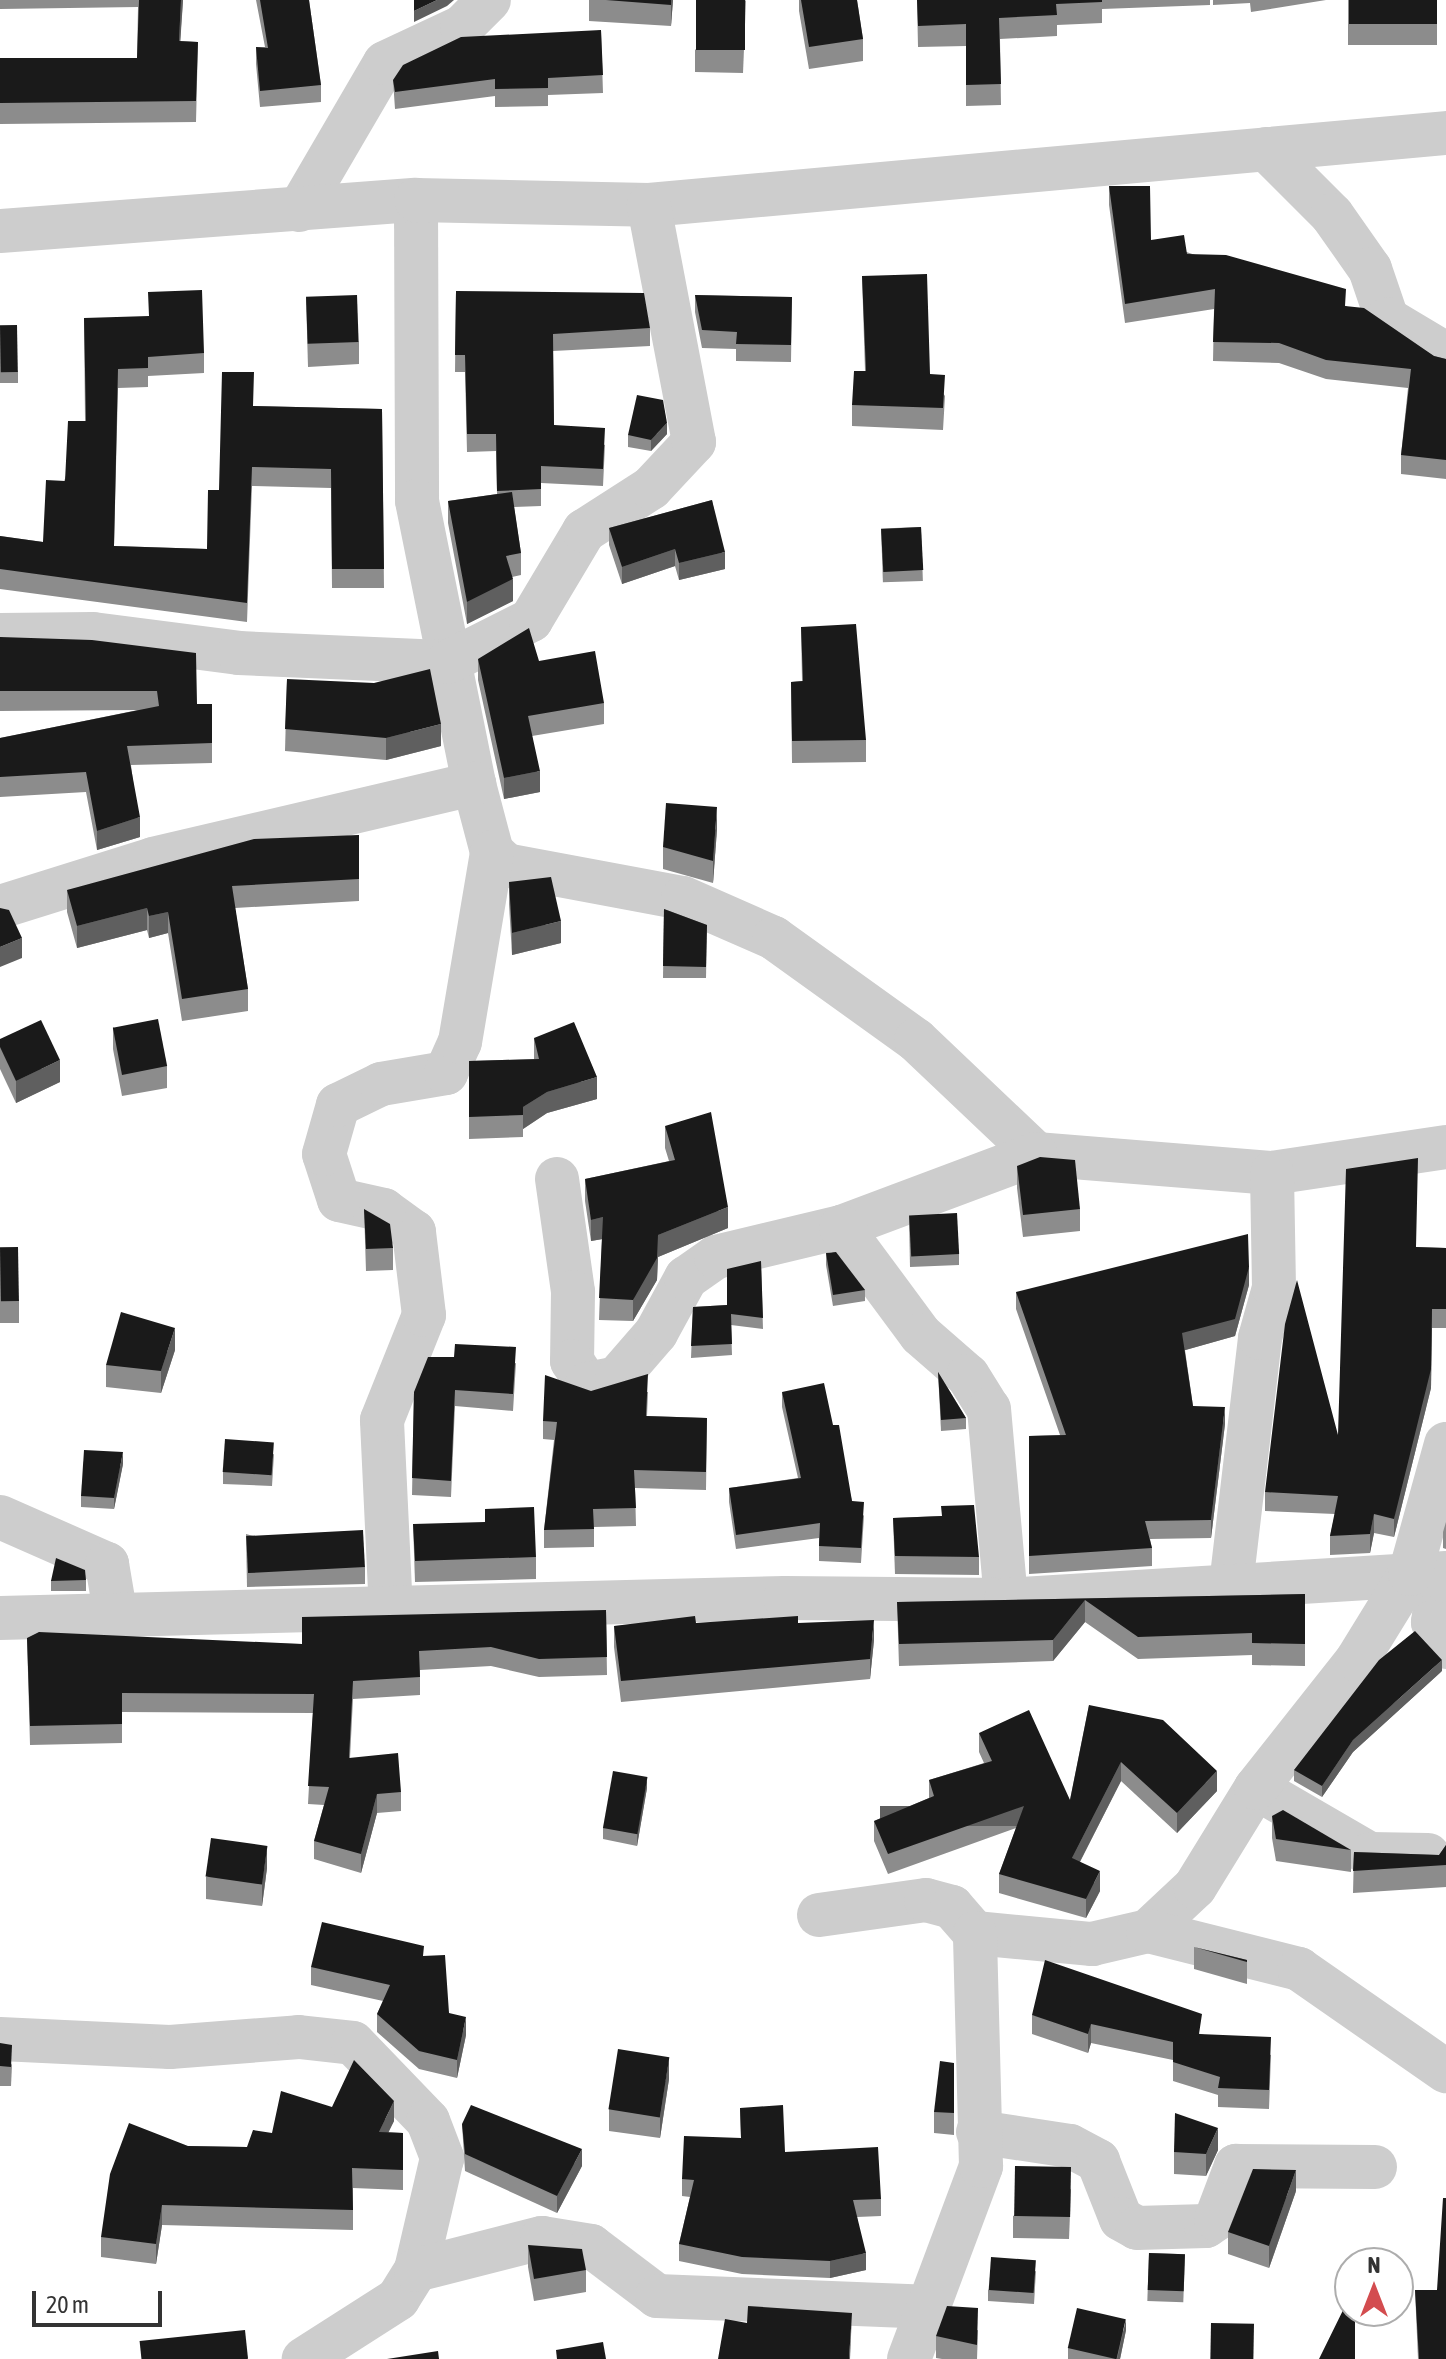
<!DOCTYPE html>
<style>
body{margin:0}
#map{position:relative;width:1446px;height:2359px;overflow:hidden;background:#fff;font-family:"Asap Condensed",sans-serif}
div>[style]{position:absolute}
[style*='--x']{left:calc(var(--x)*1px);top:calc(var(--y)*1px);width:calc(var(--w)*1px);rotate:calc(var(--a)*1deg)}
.minor>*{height:44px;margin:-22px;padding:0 22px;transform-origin:22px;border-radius:22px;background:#cdcdcd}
.wall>*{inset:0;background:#8c8c8c;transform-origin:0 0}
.shaded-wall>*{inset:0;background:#5f5f5f;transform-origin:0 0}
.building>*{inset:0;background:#1a1a1a;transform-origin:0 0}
span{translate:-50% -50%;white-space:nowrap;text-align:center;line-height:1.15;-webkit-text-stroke:8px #fff;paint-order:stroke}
.north{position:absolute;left:1334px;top:2247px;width:80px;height:80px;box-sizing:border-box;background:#fff;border:2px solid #adadad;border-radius:50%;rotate:0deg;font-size:22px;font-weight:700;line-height:32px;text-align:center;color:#333}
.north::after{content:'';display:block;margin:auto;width:28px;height:36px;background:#d34c4f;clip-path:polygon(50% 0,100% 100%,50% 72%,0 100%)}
.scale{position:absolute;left:32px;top:2291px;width:130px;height:36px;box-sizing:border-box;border:4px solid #333;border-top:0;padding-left:10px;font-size:24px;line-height:28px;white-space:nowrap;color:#333;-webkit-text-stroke:6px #fff;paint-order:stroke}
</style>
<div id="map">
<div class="minor">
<div style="--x:1266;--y:149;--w:93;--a:45"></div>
<div style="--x:1332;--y:215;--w:66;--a:54.9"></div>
<div style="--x:1370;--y:269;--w:53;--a:71.2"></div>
<div style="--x:1387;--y:319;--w:69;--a:30.7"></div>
<div style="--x:416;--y:200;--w:301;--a:89.8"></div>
<div style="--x:417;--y:501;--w:289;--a:78.6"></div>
<div style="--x:474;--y:784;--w:70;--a:75.2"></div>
<div style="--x:492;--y:852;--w:19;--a:43"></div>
<div style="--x:506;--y:865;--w:180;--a:10.6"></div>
<div style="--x:683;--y:898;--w:99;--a:23.7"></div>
<div style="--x:774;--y:938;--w:175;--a:35.7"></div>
<div style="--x:916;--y:1040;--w:166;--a:43.5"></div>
<div style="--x:1036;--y:1154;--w:237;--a:4.6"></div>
<div style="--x:1272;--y:1173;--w:176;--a:-8.5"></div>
<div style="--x:299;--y:210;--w:170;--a:-59.7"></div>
<div style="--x:385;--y:63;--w:85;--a:-25.1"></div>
<div style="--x:462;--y:27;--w:38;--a:-45"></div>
<div style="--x:0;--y:231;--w:417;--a:-4.3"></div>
<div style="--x:416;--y:200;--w:233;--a:1.2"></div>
<div style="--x:649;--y:205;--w:800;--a:-5.16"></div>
<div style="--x:0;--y:635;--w:93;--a:-0.6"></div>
<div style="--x:93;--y:634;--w:147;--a:7.4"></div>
<div style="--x:239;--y:653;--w:209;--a:2.5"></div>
<div style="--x:448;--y:662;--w:93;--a:-26.8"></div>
<div style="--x:531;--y:620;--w:104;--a:-59.2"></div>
<div style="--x:584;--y:531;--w:80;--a:-32.7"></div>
<div style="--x:651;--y:488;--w:63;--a:-46.9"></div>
<div style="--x:694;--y:442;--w:241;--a:-100.8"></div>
<div style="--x:0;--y:907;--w:160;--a:-17.4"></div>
<div style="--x:153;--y:859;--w:330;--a:-13.2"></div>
<div style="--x:557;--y:1179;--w:114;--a:81.9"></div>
<div style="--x:573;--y:1292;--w:69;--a:90.8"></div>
<div style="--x:572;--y:1361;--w:27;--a:57"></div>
<div style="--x:587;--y:1384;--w:31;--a:-11"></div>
<div style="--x:617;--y:1378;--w:60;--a:-49.1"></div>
<div style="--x:656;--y:1333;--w:63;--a:-61.4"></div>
<div style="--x:686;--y:1278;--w:37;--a:-35"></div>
<div style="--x:716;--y:1257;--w:129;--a:-13.5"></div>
<div style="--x:841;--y:1227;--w:208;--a:-20.5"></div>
<div style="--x:841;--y:1227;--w:134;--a:53.5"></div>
<div style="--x:921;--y:1335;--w:62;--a:41.1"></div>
<div style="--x:968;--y:1376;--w:39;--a:58"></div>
<div style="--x:989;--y:1409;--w:192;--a:84.9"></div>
<div style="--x:0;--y:1517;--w:117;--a:23.7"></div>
<div style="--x:107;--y:1564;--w:54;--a:80.4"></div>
<div style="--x:1440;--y:1574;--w:49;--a:98.3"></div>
<div style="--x:1433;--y:1622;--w:28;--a:63"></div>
<div style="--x:1231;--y:1585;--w:249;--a:-83.3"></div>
<div style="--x:1260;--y:1338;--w:52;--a:-74.4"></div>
<div style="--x:1274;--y:1288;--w:115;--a:-91"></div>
<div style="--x:391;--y:1612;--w:192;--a:-92.7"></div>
<div style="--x:382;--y:1420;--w:113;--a:-68.2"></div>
<div style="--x:424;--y:1315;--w:84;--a:-96.9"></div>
<div style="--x:414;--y:1232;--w:37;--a:-144"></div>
<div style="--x:384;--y:1210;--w:46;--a:-167.5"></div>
<div style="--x:339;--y:1200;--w:48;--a:-108.1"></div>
<div style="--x:324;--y:1154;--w:51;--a:-74.1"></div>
<div style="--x:338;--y:1105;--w:48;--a:-26"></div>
<div style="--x:381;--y:1084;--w:66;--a:-9.6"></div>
<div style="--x:446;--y:1073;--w:34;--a:-66"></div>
<div style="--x:460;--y:1042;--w:193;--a:-80.4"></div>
<div style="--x:0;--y:1618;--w:785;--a:-1.46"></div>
<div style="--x:785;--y:1598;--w:221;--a:0.5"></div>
<div style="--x:1006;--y:1600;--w:441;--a:-3.5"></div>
<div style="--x:1256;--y:1788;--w:132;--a:30.1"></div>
<div style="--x:1370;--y:1854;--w:58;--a:1"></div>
<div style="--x:819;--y:1915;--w:108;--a:-8"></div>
<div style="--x:926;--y:1900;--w:27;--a:15"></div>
<div style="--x:952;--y:1907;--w:35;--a:49"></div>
<div style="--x:975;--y:1933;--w:118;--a:5.4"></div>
<div style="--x:1092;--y:1944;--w:57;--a:-13.1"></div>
<div style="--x:1148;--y:1931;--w:64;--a:-43.1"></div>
<div style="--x:1195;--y:1887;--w:116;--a:-58.4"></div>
<div style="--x:1256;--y:1788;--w:163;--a:-51.7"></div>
<div style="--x:1357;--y:1660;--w:101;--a:-58.4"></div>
<div style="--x:1410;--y:1574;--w:135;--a:-74.5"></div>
<div style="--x:1148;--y:1931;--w:156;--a:14.1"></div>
<div style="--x:1299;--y:1969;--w:179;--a:34.8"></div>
<div style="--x:0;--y:2039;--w:170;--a:2.7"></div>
<div style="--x:170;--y:2047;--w:129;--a:-4.4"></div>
<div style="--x:299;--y:2037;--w:54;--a:6.3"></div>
<div style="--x:353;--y:2043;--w:108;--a:46.1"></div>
<div style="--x:428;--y:2121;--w:40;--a:69"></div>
<div style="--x:442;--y:2158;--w:115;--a:103.1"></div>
<div style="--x:416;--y:2270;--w:34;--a:122"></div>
<div style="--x:398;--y:2299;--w:112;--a:147.4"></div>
<div style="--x:978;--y:2132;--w:93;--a:8.7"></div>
<div style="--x:1070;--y:2146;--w:32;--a:28"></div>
<div style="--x:1098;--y:2161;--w:62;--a:68.4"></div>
<div style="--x:1121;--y:2219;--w:18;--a:29"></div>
<div style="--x:1137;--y:2228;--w:69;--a:-1.7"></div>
<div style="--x:1206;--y:2226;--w:12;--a:-35"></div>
<div style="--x:1216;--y:2219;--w:57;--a:-69.3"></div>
<div style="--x:1236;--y:2166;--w:139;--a:0.4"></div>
<div style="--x:416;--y:2270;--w:130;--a:-14.3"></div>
<div style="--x:542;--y:2238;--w:50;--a:9.3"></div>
<div style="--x:591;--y:2246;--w:83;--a:37.1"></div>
<div style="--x:657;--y:2296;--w:269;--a:2.3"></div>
<div style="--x:909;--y:2359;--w:206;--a:-69.5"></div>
<div style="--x:981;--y:2166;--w:233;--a:-91.5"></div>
</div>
<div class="wall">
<div style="clip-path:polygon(0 0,183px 0,180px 41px,198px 42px,196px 122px,0 124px,0 58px,137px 58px,138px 7px,0 9px)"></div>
<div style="clip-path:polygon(256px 0,309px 0,321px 85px,321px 102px,260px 107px,256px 64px,256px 47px,265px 47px)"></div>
<div style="clip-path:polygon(589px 0,673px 0,671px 26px,589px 21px)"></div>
<div style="clip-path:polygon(746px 0,743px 73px,695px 72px,695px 50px)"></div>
<div style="clip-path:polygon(799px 0,857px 0,863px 39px,863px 61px,809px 69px,799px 11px)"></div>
<div style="clip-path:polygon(917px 0,1210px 0,1210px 5px,1102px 9px,1102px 23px,1057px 25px,1057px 36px,1000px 39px,1001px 105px,966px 106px,966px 46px,918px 47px)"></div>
<div style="clip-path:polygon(1213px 0,1326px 0,1251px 12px,1250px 3px,1213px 5px)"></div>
<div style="left:1348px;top:0;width:89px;height:45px"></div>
<div style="clip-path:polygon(601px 30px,603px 93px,548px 95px,548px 106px,495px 107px,495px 96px,395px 109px,393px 80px)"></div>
<div style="clip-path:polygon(1109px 186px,1151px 240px,1346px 306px,1434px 356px,1446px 359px,1446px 479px,1401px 474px,1401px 455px,1408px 388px,1326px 379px,1279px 363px,1213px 361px,1214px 309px,1125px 323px,1109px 205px)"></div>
<div style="clip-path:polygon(862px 276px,945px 396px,943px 430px,852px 426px,852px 405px,865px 371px)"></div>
<div style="clip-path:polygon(456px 291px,650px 328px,650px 346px,553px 351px,554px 425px,605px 445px,603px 486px,541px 483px,541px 506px,514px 507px,521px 553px,521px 575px,512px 577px,513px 601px,467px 624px,448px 523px,448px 501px,497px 494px,496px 451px,467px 452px,465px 372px,455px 372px)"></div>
<div style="clip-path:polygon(695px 295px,792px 297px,791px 362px,736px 361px,736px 349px,702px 348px,695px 312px)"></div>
<div style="clip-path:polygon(306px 297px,359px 342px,359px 364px,308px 367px)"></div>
<div style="clip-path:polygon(84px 318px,204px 353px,204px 373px,148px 376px,148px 387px,118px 388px,114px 546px,207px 549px,219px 490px,254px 406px,382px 409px,384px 588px,332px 588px,331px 488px,252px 486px,247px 622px,0 589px,0 536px,43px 542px,85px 421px)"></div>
<div style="clip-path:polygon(0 326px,18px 372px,18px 383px,0 383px)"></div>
<div style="clip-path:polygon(667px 434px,651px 451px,628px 447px,628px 435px)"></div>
<div style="clip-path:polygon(712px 500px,725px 569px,679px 580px,675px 566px,622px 584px,609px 545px,609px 528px)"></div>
<div style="left:921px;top:527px;width:54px;height:40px;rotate:88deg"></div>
<div style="clip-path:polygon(801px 627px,866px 740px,866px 762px,792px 763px,791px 682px,802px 681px)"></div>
<div style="clip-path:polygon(0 637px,197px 704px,212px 704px,212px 763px,131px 765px,140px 837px,97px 850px,86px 792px,0 797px,0 738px,138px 710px,0 711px)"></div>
<div style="clip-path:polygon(478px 659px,539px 661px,604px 703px,604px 724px,532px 736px,540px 792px,504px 799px,478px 680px)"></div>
<div style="clip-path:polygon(287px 679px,441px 746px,386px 760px,285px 751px)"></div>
<div style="clip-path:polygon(717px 829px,713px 883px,663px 869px,663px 847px)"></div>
<div style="clip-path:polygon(359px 835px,359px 901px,235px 908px,248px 989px,248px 1011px,182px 1021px,168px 933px,149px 938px,147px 930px,77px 948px,67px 912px,67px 890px)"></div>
<div style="clip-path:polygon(509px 882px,561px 943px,512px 955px,509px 904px)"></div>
<div style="clip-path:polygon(664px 909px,707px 925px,706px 978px,663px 978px)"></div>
<div style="clip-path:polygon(113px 1027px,167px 1066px,167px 1088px,122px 1096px,113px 1049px)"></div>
<div style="clip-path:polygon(534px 1038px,597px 1099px,547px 1113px,523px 1129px,523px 1137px,469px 1139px,469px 1061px,534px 1059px)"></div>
<div style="clip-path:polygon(0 1039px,60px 1082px,16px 1103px,0 1069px)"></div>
<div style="clip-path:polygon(665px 1126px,728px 1228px,658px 1257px,657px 1280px,633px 1321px,599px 1320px,602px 1239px,591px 1241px,585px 1201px,585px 1179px,669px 1161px,665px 1148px)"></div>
<div style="clip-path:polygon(1017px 1166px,1080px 1209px,1080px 1231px,1023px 1237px,1017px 1188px)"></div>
<div style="clip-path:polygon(364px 1209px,393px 1248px,393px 1270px,366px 1271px)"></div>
<div style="clip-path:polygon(909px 1217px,959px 1254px,959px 1265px,910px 1267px)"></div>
<div style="clip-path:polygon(1416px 1247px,1446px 1248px,1446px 1328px,1432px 1328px,1431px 1388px,1394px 1537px,1374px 1533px,1370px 1553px,1330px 1555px,1330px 1536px,1335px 1514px,1265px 1511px,1265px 1492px,1338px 1435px)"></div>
<div style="clip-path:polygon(0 1248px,19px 1301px,19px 1323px,0 1323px)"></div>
<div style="clip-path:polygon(826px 1253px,865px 1290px,865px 1301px,833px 1306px,826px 1265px)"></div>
<div style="clip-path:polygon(761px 1261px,763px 1329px,731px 1325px,732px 1355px,691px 1358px,693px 1307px,727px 1305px)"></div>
<div style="clip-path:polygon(1249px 1285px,1235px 1336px,1185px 1350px,1193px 1406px,1225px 1424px,1211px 1538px,1150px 1539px,1152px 1548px,1152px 1566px,1029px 1574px,1029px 1436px,1060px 1435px,1016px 1309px,1016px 1292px)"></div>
<div style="clip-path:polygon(175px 1350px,161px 1393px,106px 1387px,106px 1365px)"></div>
<div style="clip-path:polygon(516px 1363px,513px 1411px,455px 1406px,451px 1497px,412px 1495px,414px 1392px)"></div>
<div style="clip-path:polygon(938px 1372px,966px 1418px,966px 1429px,941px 1431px)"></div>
<div style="clip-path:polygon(591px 1391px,648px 1392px,647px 1416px,707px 1418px,706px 1490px,635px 1488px,636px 1526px,594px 1527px,594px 1547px,544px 1548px,544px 1530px,554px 1440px,543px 1439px,543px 1421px)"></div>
<div style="clip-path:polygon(782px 1392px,833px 1425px,852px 1501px,864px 1516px,861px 1563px,819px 1561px,819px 1538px,736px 1549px,729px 1502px,729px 1488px,798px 1478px,782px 1407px)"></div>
<div style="clip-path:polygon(274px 1454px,272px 1486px,223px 1484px,223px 1472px)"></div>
<div style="clip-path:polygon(123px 1464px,114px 1509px,81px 1507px,81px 1496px)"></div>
<div style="clip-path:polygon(941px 1516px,979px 1557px,979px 1575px,895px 1574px,893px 1518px)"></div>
<div style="clip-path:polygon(1446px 1522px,1446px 1549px,1443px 1548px,1443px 1532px)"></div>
<div style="clip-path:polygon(413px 1524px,536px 1557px,536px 1579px,415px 1582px)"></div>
<div style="clip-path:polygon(246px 1534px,365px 1567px,365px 1584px,247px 1587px)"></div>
<div style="left:86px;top:1580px;width:11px;height:35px;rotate:90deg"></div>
<div style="clip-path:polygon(1305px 1594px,1305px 1666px,1252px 1665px,1252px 1655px,1138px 1659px,1085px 1622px,1053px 1661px,899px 1666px,897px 1602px)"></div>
<div style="clip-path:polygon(606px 1610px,607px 1675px,539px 1677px,491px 1666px,420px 1670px,420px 1695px,353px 1699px,350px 1758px,401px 1792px,401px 1811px,377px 1813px,361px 1873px,314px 1859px,314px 1841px,324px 1805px,308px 1804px,313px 1713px,122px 1712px,122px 1743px,30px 1745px,27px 1638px,302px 1644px)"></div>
<div style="clip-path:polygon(696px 1623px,798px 1623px,874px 1640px,870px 1679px,621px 1702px,614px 1647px,614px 1626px)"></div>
<div style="clip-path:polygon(1442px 1671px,1353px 1752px,1322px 1797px,1294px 1781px,1294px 1770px)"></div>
<div style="clip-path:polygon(1089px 1705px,1217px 1791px,1177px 1833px,1121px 1781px,1080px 1862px,1100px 1891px,1086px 1918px,999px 1893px,999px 1874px,1016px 1828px,888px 1874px,874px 1841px,874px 1821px,929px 1798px,929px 1780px,984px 1763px,979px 1752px,979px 1733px,1070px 1800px)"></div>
<div style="clip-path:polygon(647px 1788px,637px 1846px,603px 1839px,603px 1828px)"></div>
<div style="clip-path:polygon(1272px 1816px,1351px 1850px,1351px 1872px,1276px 1861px,1272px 1838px)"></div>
<div style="clip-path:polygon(1446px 1845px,1446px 1887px,1353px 1893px,1354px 1852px,1439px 1855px)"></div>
<div style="clip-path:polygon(267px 1868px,262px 1906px,206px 1899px,206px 1877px)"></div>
<div style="clip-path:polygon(1194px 1947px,1247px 1960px,1247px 1984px,1194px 1969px)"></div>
<div style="clip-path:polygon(424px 1956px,449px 2013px,466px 2035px,457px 2078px,419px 2069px,377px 2032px,377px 2014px,383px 2001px,311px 1985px,311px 1967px)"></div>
<div style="clip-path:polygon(1032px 2015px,1201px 2034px,1271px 2055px,1269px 2109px,1218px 2107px,1218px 2095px,1173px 2081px,1173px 2060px,1091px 2043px,1088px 2053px,1032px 2034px)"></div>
<div style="clip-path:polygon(0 2043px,12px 2065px,11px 2086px,0 2086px)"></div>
<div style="clip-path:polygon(954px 2063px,954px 2135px,934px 2133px,934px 2112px)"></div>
<div style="clip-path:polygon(669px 2079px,660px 2138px,609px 2131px,609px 2109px)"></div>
<div style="clip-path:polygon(332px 2107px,394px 2121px,388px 2132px,403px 2133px,403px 2190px,353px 2188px,353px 2230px,162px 2225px,156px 2264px,101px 2257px,101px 2237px,188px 2146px,247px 2147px,272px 2133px)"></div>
<div style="clip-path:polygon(740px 2108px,785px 2152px,881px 2199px,881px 2216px,857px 2217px,866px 2270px,830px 2278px,742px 2274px,679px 2261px,679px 2244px,690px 2197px,682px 2196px,682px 2179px,741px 2138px)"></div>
<div style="clip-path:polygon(462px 2124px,582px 2166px,557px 2213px,465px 2171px)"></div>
<div style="clip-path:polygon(1218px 2150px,1206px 2176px,1174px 2174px,1174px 2152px)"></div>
<div style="clip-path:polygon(1071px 2189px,1069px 2239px,1013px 2238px,1013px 2216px)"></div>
<div style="clip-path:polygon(1296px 2191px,1269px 2268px,1228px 2254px,1228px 2232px)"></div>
<div style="clip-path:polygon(528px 2245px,586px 2270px,586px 2292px,534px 2301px,528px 2267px)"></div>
<div style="left:1149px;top:2253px;width:36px;height:48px;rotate:2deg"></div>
<div style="clip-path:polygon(1036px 2271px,1034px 2304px,988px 2301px,988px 2290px)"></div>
<div style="clip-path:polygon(1415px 2290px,1437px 2290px,1446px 2359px,1418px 2359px)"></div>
<div style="clip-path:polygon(978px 2330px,977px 2359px,942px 2359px,936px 2358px,936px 2336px)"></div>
<div style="clip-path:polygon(1126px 2330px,1120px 2359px,1068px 2359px,1068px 2348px)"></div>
</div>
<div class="shaded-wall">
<div style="clip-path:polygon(181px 0,183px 0,179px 62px,179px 41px)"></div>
<div style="clip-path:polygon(437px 0,454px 0,447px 6px,414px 22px,414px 11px)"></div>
<div style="clip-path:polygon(671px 0,673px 0,671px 26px)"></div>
<div style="clip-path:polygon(667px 423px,667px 434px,651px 451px,651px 440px)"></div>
<div style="clip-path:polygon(675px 549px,675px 566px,622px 584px,622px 567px)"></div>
<div style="clip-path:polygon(725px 552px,725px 569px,679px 580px,679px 563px)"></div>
<div style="clip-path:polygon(513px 579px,513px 601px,467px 624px,467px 602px)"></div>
<div style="clip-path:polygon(441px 724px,441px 746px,386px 760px,386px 738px)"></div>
<div style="clip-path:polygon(540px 771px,540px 792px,504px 799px,504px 778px)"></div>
<div style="clip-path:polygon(717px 807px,717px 829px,713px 883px,713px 861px)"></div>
<div style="clip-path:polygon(140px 817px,140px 837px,97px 850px,97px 831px)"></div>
<div style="clip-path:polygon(147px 908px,147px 930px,77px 948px,77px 926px)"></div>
<div style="clip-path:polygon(168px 912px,168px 933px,149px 938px,149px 916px)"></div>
<div style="clip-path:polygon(561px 921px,561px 943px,512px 955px,512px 933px)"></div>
<div style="clip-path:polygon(22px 938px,22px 958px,0 967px,0 947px)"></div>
<div style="clip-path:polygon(60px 1060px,60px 1082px,16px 1103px,16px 1081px)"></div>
<div style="clip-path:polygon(597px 1077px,597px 1099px,547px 1113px,523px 1129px,523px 1107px,547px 1092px)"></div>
<div style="clip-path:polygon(728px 1207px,728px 1228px,658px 1257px,657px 1280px,633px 1321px,633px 1300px,658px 1235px)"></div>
<div style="clip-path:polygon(603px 1217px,603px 1239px,591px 1241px,591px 1220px)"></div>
<div style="clip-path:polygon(1249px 1267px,1249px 1285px,1235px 1336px,1182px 1351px,1182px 1333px)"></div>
<div style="clip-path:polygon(1432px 1309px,1431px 1388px,1394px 1537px,1394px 1519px)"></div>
<div style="clip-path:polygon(175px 1328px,175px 1350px,161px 1393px,161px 1371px)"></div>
<div style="clip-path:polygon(1225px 1407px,1225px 1424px,1211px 1538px,1211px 1520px)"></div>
<div style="clip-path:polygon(123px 1452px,123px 1464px,114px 1509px,114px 1498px)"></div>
<div style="clip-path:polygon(1374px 1514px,1374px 1533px,1370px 1553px,1370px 1534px)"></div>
<div style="clip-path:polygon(1085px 1600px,1085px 1622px,1053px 1661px,1053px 1640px)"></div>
<div style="clip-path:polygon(874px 1620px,874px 1640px,870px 1679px,870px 1659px)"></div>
<div style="clip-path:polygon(1442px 1660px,1442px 1671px,1353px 1752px,1322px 1797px,1322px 1786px,1353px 1740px)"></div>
<div style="clip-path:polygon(1121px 1762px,1121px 1781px,1072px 1877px,1072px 1858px)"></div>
<div style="clip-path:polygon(1217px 1771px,1217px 1791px,1177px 1833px,1177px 1813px)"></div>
<div style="clip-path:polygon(647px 1777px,647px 1788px,637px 1846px,637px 1835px)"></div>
<div style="clip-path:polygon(377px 1794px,377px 1813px,361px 1873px,361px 1854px)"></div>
<div style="left:1024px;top:1806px;width:20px;height:144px;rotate:90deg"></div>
<div style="clip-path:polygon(267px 1846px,267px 1868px,262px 1906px,262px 1884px)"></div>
<div style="clip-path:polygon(1100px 1871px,1100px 1891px,1086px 1918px,1086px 1899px)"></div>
<div style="clip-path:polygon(466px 2017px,466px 2035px,457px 2078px,457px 2060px)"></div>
<div style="clip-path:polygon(1091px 2024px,1091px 2043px,1088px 2053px,1088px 2034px)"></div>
<div style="clip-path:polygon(669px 2057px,669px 2079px,660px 2138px,660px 2117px)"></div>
<div style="clip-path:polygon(394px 2101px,394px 2121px,379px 2152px,379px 2132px)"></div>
<div style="clip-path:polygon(1218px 2128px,1218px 2150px,1206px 2176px,1206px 2154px)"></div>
<div style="clip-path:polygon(582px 2149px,582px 2166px,557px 2213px,557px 2196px)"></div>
<div style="clip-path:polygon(1296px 2170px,1296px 2191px,1269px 2268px,1269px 2246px)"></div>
<div style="clip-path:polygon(162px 2205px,162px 2225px,156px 2264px,156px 2244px)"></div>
<div style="clip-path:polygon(866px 2253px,866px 2270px,830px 2278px,830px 2261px)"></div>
<div style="clip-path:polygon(852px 2313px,850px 2359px,849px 2359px)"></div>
<div style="clip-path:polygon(1126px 2319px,1126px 2330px,1120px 2359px,1117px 2359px)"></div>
</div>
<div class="building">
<div style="clip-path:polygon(139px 0,181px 0,179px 41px,198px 42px,196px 101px,0 103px,0 58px,137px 58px)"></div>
<div style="clip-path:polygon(260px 0,309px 0,321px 85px,260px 91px,256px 47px,268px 48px)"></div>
<div style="clip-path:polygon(414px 0,437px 0,414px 11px)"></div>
<div style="clip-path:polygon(606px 0,671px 0,671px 5px)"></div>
<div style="left:696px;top:0;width:49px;height:50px"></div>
<div style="clip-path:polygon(801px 0,857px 0,863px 39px,809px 47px)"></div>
<div style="clip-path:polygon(917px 0,1102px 0,1102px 2px,1056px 4px,1057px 15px,999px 18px,1001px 84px,966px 85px,966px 24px,918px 26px)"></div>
<div style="left:1349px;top:0;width:88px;height:24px"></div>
<div style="clip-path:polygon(601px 30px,603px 75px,548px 78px,548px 88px,495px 89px,495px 79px,395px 92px,393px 80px,403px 65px,461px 37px)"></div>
<div style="clip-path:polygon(1109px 186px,1150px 186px,1151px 240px,1184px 235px,1187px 254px,1226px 255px,1346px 289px,1345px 306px,1364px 308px,1434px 356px,1446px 359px,1446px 460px,1401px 455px,1411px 369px,1326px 360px,1279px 343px,1213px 342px,1215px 289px,1125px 304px)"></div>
<div style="clip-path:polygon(927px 274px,930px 374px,945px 375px,943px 408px,852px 405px,854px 371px,866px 371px,862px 276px)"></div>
<div style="clip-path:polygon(202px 290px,204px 353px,148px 357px,148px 368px,118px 369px,114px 546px,207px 549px,208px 490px,219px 490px,222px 372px,254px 372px,253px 406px,382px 409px,384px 569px,332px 569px,331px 469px,252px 467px,247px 603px,0 569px,0 536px,43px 542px,46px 480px,65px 481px,68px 421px,86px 421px,84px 318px,149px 316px,148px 292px)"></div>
<div style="clip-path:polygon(456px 291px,644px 293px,650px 328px,553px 334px,554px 425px,605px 428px,603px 469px,541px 466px,541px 489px,497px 491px,496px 434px,467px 434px,465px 355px,455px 355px)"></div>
<div style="left:357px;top:295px;width:47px;height:51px;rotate:88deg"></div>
<div style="clip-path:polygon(695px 295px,792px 297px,791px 345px,736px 344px,737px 332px,702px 330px)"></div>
<div style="left:17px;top:325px;width:47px;height:17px;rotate:89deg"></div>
<div style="clip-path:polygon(637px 395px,663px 400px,667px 423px,651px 440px,628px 435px)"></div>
<div style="clip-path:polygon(512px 492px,521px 553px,506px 556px,513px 579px,467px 602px,448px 501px)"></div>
<div style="clip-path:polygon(712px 500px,725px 552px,679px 563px,675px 549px,622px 567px,609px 528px)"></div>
<div style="left:921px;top:527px;width:43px;height:40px;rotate:87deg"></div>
<div style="clip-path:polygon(856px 624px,866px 740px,792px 741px,791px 682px,803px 681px,801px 627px)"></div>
<div style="clip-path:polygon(529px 628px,539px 661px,595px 651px,604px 703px,528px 716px,540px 771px,504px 778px,478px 659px)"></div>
<div style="clip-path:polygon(0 637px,92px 640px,196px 653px,197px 704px,212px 704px,212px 743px,127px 746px,140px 817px,97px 831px,86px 772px,0 777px,0 738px,159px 706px,157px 691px,0 691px)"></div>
<div style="clip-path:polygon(430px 669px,441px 724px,386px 738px,285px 729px,287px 679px,374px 683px)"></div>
<div style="clip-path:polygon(666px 803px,717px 807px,713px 861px,663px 847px)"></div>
<div style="clip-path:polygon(359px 835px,359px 879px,232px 886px,248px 989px,182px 999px,168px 912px,149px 916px,147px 908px,77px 926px,67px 890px,254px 839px)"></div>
<div style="clip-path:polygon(551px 877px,561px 921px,512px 933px,509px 882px)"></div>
<div style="clip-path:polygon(0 908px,9px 910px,22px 938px,0 947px)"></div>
<div style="clip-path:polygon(664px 909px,707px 925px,706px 967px,663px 966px)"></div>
<div style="left:158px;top:1019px;width:48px;height:46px;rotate:79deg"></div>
<div style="clip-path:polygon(41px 1020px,60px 1060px,16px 1081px,0 1047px,0 1039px)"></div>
<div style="clip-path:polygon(574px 1022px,597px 1077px,547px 1092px,523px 1107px,523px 1115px,469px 1117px,469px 1061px,539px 1059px,534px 1038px)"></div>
<div style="clip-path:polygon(711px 1112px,728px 1207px,658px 1235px,657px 1258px,633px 1300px,599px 1298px,603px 1217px,591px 1220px,585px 1179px,675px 1160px,665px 1126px)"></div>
<div style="clip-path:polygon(1040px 1157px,1075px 1160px,1080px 1209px,1023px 1215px,1017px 1166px)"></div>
<div style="clip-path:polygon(1418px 1158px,1416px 1247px,1446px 1248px,1446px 1309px,1432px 1309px,1431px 1369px,1394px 1519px,1374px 1514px,1370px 1534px,1330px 1536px,1338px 1496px,1265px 1492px,1285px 1324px,1297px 1280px,1338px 1435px,1346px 1169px)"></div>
<div style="clip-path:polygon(364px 1209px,390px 1224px,393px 1248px,366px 1249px)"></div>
<div style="left:957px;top:1213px;width:41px;height:48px;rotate:87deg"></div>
<div style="clip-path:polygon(1248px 1234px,1249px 1267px,1235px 1319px,1182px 1333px,1193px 1406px,1225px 1407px,1211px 1520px,1145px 1521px,1152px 1548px,1029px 1556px,1029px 1436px,1066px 1435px,1016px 1292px)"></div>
<div style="left:18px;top:1247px;width:54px;height:18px;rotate:89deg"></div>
<div style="clip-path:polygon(836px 1252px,865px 1290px,833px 1295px,826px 1253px)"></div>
<div style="clip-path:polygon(761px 1261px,763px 1318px,731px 1314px,732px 1344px,691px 1346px,693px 1307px,727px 1305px,727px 1269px)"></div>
<div style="clip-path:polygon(121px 1312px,175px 1328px,161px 1371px,106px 1365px)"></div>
<div style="clip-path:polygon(455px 1344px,516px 1347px,513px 1394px,455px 1390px,451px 1481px,412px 1478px,414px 1392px,428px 1357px,454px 1357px)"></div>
<div style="clip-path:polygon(938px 1372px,966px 1418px,941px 1420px)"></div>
<div style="clip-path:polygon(648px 1374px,646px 1416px,707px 1418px,706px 1472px,634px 1470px,636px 1508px,593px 1509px,594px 1529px,544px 1530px,557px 1422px,543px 1421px,545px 1375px,591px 1391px)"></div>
<div style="clip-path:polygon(824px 1383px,833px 1425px,839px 1425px,852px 1501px,864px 1502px,861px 1548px,819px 1546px,820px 1523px,736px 1535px,729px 1488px,801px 1478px,782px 1392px)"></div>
<div style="left:225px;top:1439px;width:49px;height:33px;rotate:4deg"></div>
<div style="clip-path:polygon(84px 1450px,123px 1452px,114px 1498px,81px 1496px)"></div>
<div style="clip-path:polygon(974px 1505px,979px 1557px,895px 1556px,893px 1518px,942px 1516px,941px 1506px)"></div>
<div style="clip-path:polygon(534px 1507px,536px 1557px,415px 1561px,413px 1524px,485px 1522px,485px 1509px)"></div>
<div style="left:363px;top:1530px;width:37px;height:117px;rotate:87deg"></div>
<div style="clip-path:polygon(56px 1558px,85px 1570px,86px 1580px,51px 1581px)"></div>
<div style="clip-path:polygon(1305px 1594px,1305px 1644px,1252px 1643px,1252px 1633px,1138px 1637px,1085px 1600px,1053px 1640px,899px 1644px,897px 1602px)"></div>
<div style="clip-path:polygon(606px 1610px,607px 1657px,539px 1659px,491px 1647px,419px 1651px,420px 1677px,353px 1681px,349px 1758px,398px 1753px,401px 1792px,377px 1794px,361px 1854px,314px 1841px,329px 1787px,308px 1786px,314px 1694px,122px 1693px,122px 1724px,30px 1726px,27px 1638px,39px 1632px,302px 1644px,302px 1617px)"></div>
<div style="clip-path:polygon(695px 1616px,696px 1623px,798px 1616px,798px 1623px,874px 1620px,870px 1659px,621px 1681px,614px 1626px)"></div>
<div style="clip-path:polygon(1415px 1631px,1442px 1660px,1353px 1740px,1322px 1786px,1294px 1770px,1379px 1660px)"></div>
<div style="clip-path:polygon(1089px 1705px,1163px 1720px,1217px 1771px,1177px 1813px,1121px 1762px,1072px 1858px,1100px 1871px,1086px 1899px,999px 1874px,1024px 1806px,888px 1854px,874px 1821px,934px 1796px,929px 1780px,992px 1761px,979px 1733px,1029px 1710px,1070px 1800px)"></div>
<div style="left:613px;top:1771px;width:35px;height:58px;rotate:10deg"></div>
<div style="clip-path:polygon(1283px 1810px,1351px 1850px,1276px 1839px,1272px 1816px)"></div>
<div style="left:211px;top:1838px;width:57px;height:39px;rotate:8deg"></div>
<div style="clip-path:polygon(1446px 1845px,1446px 1865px,1353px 1871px,1354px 1852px,1439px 1855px)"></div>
<div style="clip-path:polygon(322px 1922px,424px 1946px,423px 1956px,445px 1955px,449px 2013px,466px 2017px,457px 2060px,419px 2051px,377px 2014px,390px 1985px,311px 1967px)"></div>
<div style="clip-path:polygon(1194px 1947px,1247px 1960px,1247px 1962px)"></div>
<div style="clip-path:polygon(1045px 1960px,1202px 2014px,1199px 2034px,1271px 2037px,1269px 2090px,1218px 2088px,1220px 2077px,1173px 2062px,1173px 2042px,1091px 2024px,1088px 2034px,1032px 2015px)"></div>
<div style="clip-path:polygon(0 2043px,12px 2045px,11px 2067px,0 2066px)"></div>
<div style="left:618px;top:2049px;width:52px;height:61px;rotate:9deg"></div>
<div style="clip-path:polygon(354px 2060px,394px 2101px,379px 2132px,403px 2133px,403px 2170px,352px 2168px,353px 2210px,162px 2205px,156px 2244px,101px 2237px,110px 2174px,129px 2123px,188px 2146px,247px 2147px,253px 2130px,272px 2133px,281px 2091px,332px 2107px)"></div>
<div style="clip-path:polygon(940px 2061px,954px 2063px,954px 2113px,934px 2112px)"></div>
<div style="clip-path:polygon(471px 2105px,582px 2149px,557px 2196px,465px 2154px,462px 2124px)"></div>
<div style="clip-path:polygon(783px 2105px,785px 2152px,878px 2147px,881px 2199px,853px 2200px,866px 2253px,830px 2261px,742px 2257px,679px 2244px,694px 2180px,682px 2179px,684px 2136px,741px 2138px,740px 2108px)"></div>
<div style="clip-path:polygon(1175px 2113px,1218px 2128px,1206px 2154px,1174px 2152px)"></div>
<div style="left:1015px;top:2166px;width:56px;height:50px;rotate:1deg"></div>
<div style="clip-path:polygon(1253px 2169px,1296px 2170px,1269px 2246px,1228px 2232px)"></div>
<div style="clip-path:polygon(1443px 2198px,1446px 2198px,1446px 2359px,1419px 2359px,1415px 2290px,1437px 2290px)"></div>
<div style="clip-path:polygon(528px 2245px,582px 2249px,586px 2270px,534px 2279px)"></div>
<div style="left:1149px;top:2253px;width:36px;height:37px;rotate:2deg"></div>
<div style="left:991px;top:2257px;width:45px;height:33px;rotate:4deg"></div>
<div style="clip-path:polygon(1350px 2296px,1350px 2311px,1355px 2311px,1355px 2359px,1319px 2359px)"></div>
<div style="clip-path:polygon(748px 2306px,852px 2313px,849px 2359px,718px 2359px,725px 2319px,747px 2323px)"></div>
<div style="clip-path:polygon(947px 2306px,978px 2308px,977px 2345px,936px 2336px)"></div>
<div style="left:1077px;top:2308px;width:50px;height:41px;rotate:13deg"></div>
<div style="left:1211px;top:2323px;width:43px;height:36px;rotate:1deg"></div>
<div style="left:245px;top:2330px;width:29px;height:106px;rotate:84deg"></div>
<div style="clip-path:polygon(603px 2342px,606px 2359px,557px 2359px,556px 2350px)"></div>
<div style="clip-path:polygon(438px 2351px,439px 2359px,387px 2359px)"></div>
</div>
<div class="north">N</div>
<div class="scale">20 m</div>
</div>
